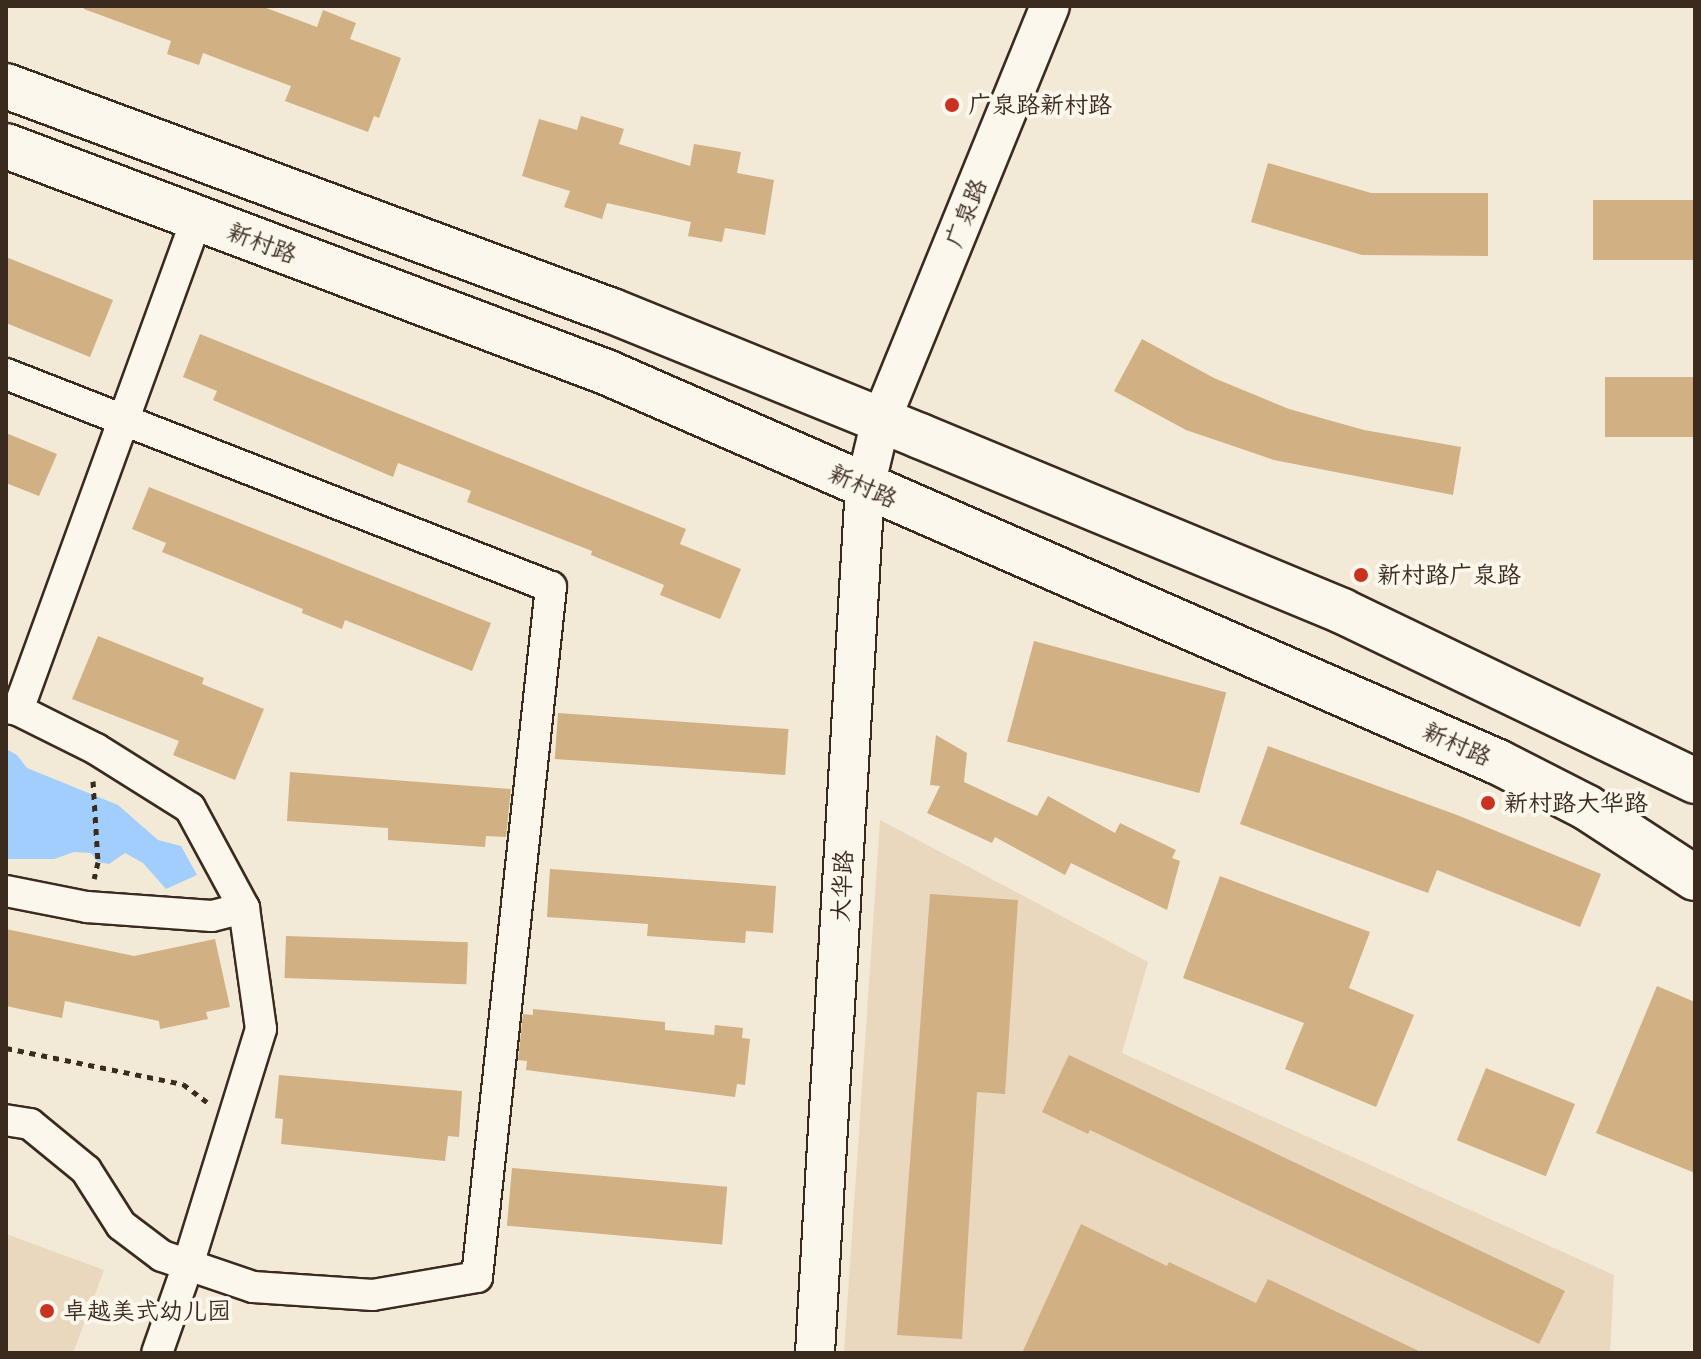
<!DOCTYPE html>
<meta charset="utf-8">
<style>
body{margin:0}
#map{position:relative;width:1701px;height:1359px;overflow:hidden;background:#f3e9d7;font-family:Itim,"LXGW WenKai TC",sans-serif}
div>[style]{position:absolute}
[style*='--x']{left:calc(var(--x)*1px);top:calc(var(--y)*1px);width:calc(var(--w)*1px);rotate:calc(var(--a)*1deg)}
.built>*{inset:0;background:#e9d8be}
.water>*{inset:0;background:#a1cefc}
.building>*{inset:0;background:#d1b084;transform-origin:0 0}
.path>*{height:5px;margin-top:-2.5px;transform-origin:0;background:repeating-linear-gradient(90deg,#3b2a1e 0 6px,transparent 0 12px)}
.roads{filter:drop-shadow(2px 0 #3b2a1e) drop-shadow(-2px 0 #3b2a1e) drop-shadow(0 2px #3b2a1e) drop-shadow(0 -2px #3b2a1e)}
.minor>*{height:30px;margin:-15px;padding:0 15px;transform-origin:15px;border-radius:15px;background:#fbf7ec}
.tertiary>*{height:38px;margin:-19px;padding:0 19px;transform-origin:19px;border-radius:19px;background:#fbf7ec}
.secondary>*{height:44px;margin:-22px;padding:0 22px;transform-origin:22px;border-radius:22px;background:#fbf7ec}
.dots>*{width:22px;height:22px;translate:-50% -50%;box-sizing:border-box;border:4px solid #fbf7ec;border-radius:50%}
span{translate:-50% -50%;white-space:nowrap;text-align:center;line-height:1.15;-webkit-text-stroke:8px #fbf7ec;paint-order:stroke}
.poi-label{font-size:24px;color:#3b2a1e}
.left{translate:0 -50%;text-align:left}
.street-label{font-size:24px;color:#3b2a1e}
.frame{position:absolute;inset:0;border:8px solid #3b2a1e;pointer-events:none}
</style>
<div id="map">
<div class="built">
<div style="clip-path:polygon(880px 820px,1148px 962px,1122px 1053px,1614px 1275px,1610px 1353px,844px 1353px)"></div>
<div style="clip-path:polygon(6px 1234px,104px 1270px,73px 1353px,6px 1353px)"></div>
</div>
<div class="water">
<div style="clip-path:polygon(6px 749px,17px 755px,27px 768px,118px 805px,158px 840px,181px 846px,197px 875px,166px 889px,143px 863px,125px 853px,109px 864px,98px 862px,91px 853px,74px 852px,54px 859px,6px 859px)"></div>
</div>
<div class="building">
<div style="clip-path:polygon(84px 6px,261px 6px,317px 27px,323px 10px,356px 23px,350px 39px,401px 58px,379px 118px,374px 116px,368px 132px,285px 101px,291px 86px,203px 53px,199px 65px,167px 54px,171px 41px,84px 9px)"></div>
<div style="clip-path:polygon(581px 116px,624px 129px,619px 144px,690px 166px,694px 144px,741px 152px,737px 173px,774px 180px,765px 235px,725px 228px,722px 242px,688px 236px,691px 222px,607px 203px,602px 219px,564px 207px,570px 191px,522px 176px,539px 119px,577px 130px)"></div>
<div style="clip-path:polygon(1268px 163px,1371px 193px,1488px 193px,1488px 256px,1362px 255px,1251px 222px)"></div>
<div style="left:1593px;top:200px;width:102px;height:60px"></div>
<div style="clip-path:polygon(6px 257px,113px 300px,90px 357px,6px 323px)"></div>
<div style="clip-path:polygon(200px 334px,686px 529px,680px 544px,741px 569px,720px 619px,660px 595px,664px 585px,591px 555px,592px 551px,467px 502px,471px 491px,398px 463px,393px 477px,213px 400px,217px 391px,183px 377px)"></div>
<div style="clip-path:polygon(1142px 339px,1214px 378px,1289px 409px,1364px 430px,1461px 447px,1453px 495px,1274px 460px,1186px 430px,1114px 391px)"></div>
<div style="left:1605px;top:377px;width:90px;height:60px"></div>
<div style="clip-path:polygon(6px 433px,57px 454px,39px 496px,6px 483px)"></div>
<div style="clip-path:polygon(149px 487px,491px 623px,472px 671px,345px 620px,342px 629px,302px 613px,303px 609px,162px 552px,166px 543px,132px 529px)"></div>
<div style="clip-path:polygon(98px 636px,204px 678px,202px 684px,264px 709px,235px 780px,173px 755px,179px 741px,72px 699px)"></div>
<div style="left:1034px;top:641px;width:199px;height:104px;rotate:15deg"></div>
<div style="left:558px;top:713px;width:231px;height:46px;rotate:4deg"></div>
<div style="clip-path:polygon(936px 735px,967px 753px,964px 782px,1037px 816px,1048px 796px,1115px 833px,1120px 823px,1176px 850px,1172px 858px,1180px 861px,1167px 910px,1071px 863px,1065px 875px,995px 837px,992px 843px,927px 813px,940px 786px,930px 785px)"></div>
<div style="clip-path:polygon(1268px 746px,1457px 815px,1601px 874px,1580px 927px,1437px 870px,1428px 893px,1240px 824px)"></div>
<div style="clip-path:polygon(290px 772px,511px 789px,506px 837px,486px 836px,485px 847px,388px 840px,388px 828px,287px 821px)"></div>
<div style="clip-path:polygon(550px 869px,776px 886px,773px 933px,746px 931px,745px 943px,647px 936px,648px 924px,547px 917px)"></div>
<div style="clip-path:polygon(1220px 876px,1370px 932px,1349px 988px,1414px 1015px,1376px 1107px,1285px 1069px,1304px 1023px,1183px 978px)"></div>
<div style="clip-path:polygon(930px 894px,1018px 900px,1005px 1094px,977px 1092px,962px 1339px,897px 1335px)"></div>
<div style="clip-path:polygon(6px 929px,134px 956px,215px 939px,230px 1007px,206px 1012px,208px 1019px,160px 1029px,159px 1021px,65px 1001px,62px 1018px,6px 1006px)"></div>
<div style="left:286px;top:936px;width:182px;height:42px;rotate:2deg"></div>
<div style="clip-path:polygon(1657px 986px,1695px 1002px,1695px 1173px,1596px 1133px)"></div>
<div style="clip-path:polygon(533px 1009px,665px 1022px,665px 1030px,714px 1035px,715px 1025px,743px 1028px,742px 1038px,750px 1039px,745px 1085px,737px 1084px,735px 1097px,526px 1070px,527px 1061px,518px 1060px,523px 1014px,533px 1015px)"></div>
<div style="clip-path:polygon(1069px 1055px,1565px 1291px,1539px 1344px,1090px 1130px,1088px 1134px,1042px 1112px)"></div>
<div style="left:1486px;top:1068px;width:96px;height:78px;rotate:22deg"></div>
<div style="clip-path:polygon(279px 1075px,462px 1091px,459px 1137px,448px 1136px,445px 1161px,281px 1144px,283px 1119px,275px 1118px)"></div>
<div style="left:512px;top:1168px;width:216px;height:58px;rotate:5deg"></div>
<div style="clip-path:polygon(1081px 1224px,1167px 1266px,1169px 1262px,1256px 1303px,1268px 1279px,1423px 1353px,1022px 1353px)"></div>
</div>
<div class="path">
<div style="--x:93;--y:781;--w:81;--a:86.5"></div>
<div style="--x:98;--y:862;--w:17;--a:103"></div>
<div style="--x:6;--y:1048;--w:181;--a:11.5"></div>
<div style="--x:183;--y:1084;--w:30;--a:37"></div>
</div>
<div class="roads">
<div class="minor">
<div style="--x:6;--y:374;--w:585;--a:21.35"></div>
<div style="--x:551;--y:587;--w:694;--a:96.12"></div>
<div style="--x:477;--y:1277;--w:106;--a:170.2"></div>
<div style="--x:373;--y:1295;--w:120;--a:-176.2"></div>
<div style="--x:253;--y:1287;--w:96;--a:-161.2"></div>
<div style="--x:162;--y:1256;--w:51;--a:-142.9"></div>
<div style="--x:121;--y:1225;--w:65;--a:-122.5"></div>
<div style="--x:86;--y:1170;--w:72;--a:-140.6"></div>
<div style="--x:30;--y:1124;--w:24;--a:-171"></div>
<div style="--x:6;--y:708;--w:12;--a:9"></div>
<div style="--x:18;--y:710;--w:87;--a:26.6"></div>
<div style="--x:96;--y:749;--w:111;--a:32.1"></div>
<div style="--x:190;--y:808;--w:114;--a:61.6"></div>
<div style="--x:244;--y:908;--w:122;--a:82"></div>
<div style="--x:261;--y:1029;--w:247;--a:107.2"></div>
<div style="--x:188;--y:1265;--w:93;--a:109.4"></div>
<div style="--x:18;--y:710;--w:524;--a:-70.01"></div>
<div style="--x:6;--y:891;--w:83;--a:11.2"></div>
<div style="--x:87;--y:907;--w:125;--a:4.1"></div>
<div style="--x:212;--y:916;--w:33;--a:-14"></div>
</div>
<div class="tertiary">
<div style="--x:815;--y:1353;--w:867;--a:-86.7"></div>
<div style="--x:865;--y:487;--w:69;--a:-76.6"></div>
<div style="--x:881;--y:420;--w:447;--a:-67.8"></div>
</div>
<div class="secondary">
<div style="--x:6;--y:86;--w:646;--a:20.37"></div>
<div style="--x:612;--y:311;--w:332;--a:22.1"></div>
<div style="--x:920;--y:436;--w:457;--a:22.5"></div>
<div style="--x:1342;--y:611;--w:392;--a:25.7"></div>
<div style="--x:6;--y:146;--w:641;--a:20.64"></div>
<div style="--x:606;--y:372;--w:974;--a:23.62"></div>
<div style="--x:1498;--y:762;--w:99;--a:27.1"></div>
<div style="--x:1586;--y:807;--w:130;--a:33.1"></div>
</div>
</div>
<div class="dots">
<div style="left:952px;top:105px;background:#c8321e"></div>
<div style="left:1361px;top:575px;background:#c8321e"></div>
<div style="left:1488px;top:803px;background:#c8321e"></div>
<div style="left:47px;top:1311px;background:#c8321e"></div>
</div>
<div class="poi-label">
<span class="left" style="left:968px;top:105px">广泉路新村路</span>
<span class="left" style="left:1377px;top:575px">新村路广泉路</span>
<span class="left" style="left:1504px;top:803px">新村路大华路</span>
<span class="left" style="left:63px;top:1311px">卓越美式幼儿园</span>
</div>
<div class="street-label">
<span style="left:966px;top:213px;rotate:-68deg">广泉路</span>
<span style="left:262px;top:243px;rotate:21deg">新村路</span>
<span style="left:863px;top:486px;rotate:24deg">新村路</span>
<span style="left:1457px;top:744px;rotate:24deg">新村路</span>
<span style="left:842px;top:886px;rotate:-87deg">大华路</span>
</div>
<div class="frame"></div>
</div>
